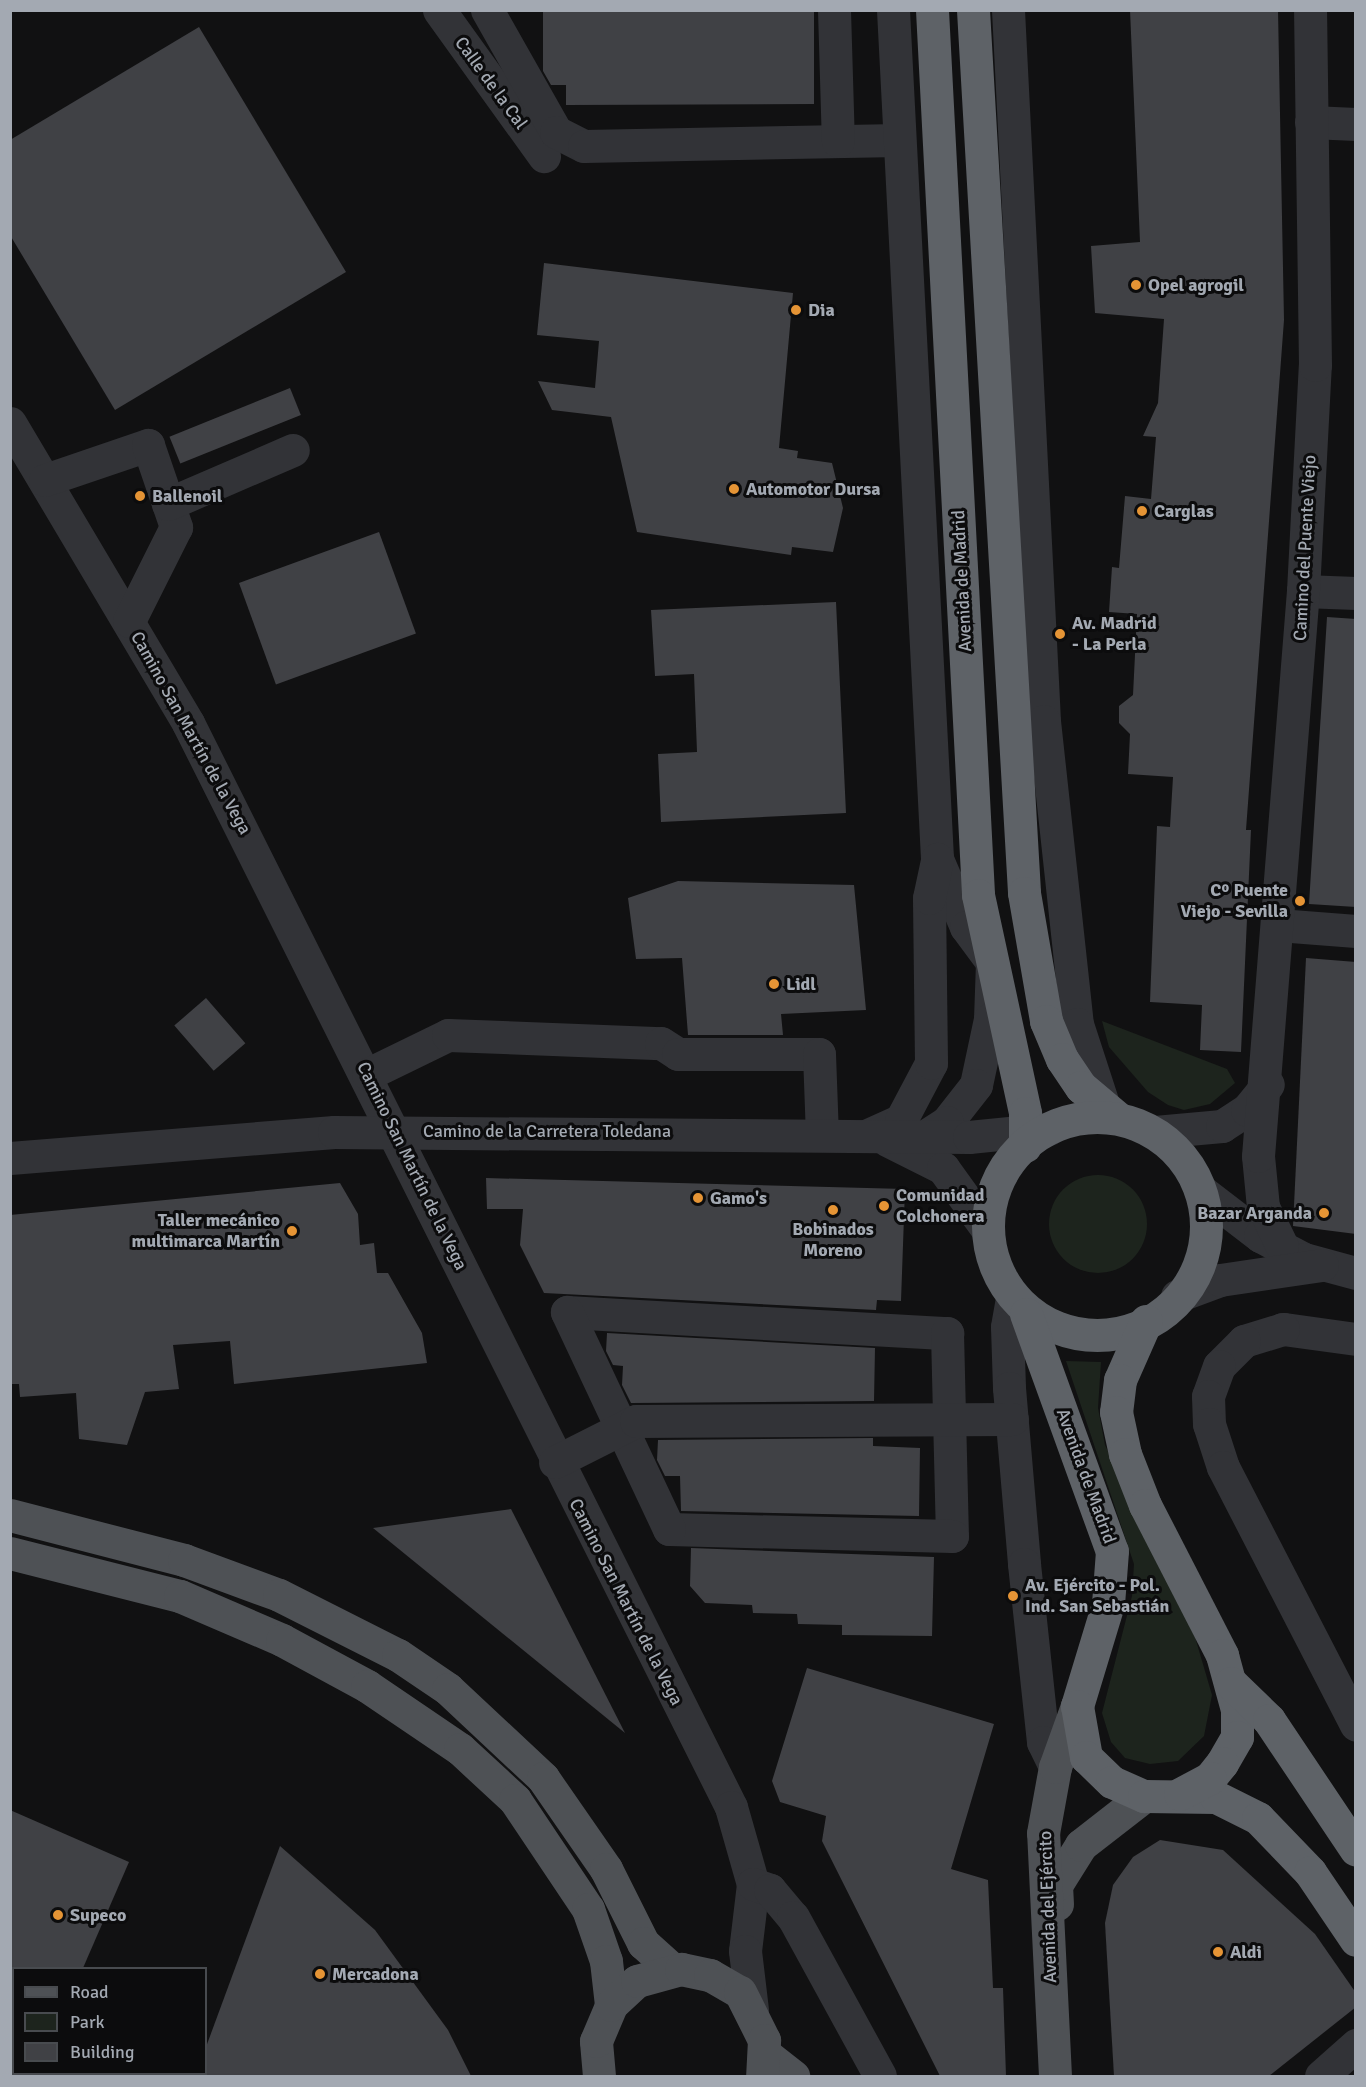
<!DOCTYPE html>
<meta charset="utf-8">
<style>
body{margin:0}
#map{position:relative;width:1366px;height:2087px;overflow:hidden;background:#111112;font-family:Signika,sans-serif}
div>[style]{position:absolute}
[style*='--x']{left:calc(var(--x)*1px);top:calc(var(--y)*1px);width:calc(var(--w)*1px);rotate:calc(var(--a)*1deg)}
.green>*{inset:0;background:#1d241d}
.round{border-radius:50%}
.building>*{inset:0;background:#404145;transform-origin:0 0}
.minor>*{height:33px;margin:-16.5px;padding:0 16.5px;transform-origin:16.5px;border-radius:16.5px;background:#323337}
.major>*{height:33px;margin:-16.5px;padding:0 16.5px;transform-origin:16.5px;border-radius:16.5px;background:#4e5155}
.highway>*{height:33px;margin:-16.5px;padding:0 16.5px;transform-origin:16.5px;border-radius:16.5px;background:#5e6267}
.highway>.ring{margin:-16.5px;padding:0;box-sizing:content-box;background:none;border:33px solid #5e6267;border-radius:50%}
.dots>*{width:16px;height:16px;translate:-50% -50%;box-sizing:border-box;border:3px solid #0c0c0d;border-radius:50%}
span{translate:-50% -50%;white-space:nowrap;text-align:center;line-height:1.15;-webkit-text-stroke:6px #0c0c0d;paint-order:stroke}
.street-label{font-size:18px;color:#a3a9b2}
.poi-label{font-size:18px;color:#a3a9b2;font-weight:700}
.left{translate:0 -50%;text-align:left}
.right{translate:-100% -50%;text-align:right}
.frame{position:absolute;inset:0;border:12px solid #a3a9b2;pointer-events:none}
.legend{position:absolute;left:12px;top:1967px;width:195px;height:108px;box-sizing:border-box;background:#0c0c0d;border:2px solid #484b4f;margin:0;padding:8px 10px;list-style:none;font-size:18px;color:#a3a9b2}
.legend li{display:flex;align-items:center;gap:12px;height:30px}
.legend b{width:30px;border:2px solid #484b4f}
</style>
<div id="map">
<div class="green">
<div style="clip-path:polygon(1102px 1021px,1227px 1069px,1235px 1083px,1210px 1104px,1184px 1110px,1168px 1105px,1148px 1092px,1109px 1047px)"></div>
<div class="round" style="left:1049px;top:1175px;width:98px;height:98px"></div>
<div style="clip-path:polygon(1066px 1361px,1101px 1362px,1098px 1408px,1105px 1445px,1195px 1637px,1212px 1695px,1204px 1736px,1178px 1761px,1150px 1764px,1125px 1758px,1111px 1742px,1102px 1713px,1132px 1596px,1134px 1564px)"></div>
</div>
<div class="building">
<div style="clip-path:polygon(543px 10px,814px 10px,814px 104px,566px 105px,566px 85px,551px 85px,543px 71px)"></div>
<div style="clip-path:polygon(1130px 10px,1278px 10px,1284px 320px,1246px 830px,1251px 830px,1241px 1052px,1200px 1050px,1202px 1005px,1150px 1002px,1157px 826px,1170px 827px,1173px 777px,1128px 774px,1130px 734px,1119px 723px,1119px 706px,1133px 695px,1137px 614px,1109px 612px,1112px 567px,1119px 568px,1125px 496px,1151px 499px,1156px 437px,1143px 436px,1158px 403px,1164px 319px,1095px 313px,1091px 246px,1140px 242px)"></div>
<div style="clip-path:polygon(199px 27px,346px 272px,115px 410px,10px 235px,10px 140px)"></div>
<div style="clip-path:polygon(544px 263px,793px 293px,779px 448px,798px 451px,797px 458px,832px 463px,843px 508px,833px 552px,792px 547px,791px 555px,637px 532px,611px 417px,552px 410px,538px 381px,595px 388px,599px 341px,537px 335px)"></div>
<div style="left:290px;top:388px;width:29px;height:130px;rotate:68deg"></div>
<div style="left:379px;top:532px;width:108px;height:149px;rotate:70deg"></div>
<div style="clip-path:polygon(836px 602px,846px 813px,661px 822px,658px 754px,697px 752px,694px 674px,655px 676px,651px 610px)"></div>
<div style="clip-path:polygon(1327px 617px,1356px 619px,1356px 907px,1309px 904px)"></div>
<div style="clip-path:polygon(678px 881px,854px 885px,866px 1010px,781px 1014px,783px 1035px,688px 1035px,682px 958px,636px 959px,628px 898px)"></div>
<div style="clip-path:polygon(1306px 958px,1356px 962px,1356px 1234px,1293px 1226px)"></div>
<div style="left:206px;top:998px;width:60px;height:42px;rotate:49deg"></div>
<div style="clip-path:polygon(486px 1178px,905px 1189px,901px 1301px,877px 1300px,876px 1310px,544px 1293px,520px 1245px,523px 1209px,487px 1209px)"></div>
<div style="clip-path:polygon(340px 1183px,358px 1214px,360px 1245px,374px 1243px,377px 1273px,388px 1273px,422px 1333px,427px 1363px,234px 1384px,230px 1341px,173px 1345px,179px 1389px,145px 1392px,127px 1445px,79px 1439px,76px 1393px,20px 1397px,19px 1384px,10px 1384px,10px 1215px)"></div>
<div style="clip-path:polygon(607px 1333px,875px 1348px,874px 1401px,631px 1403px,622px 1385px,623px 1366px,613px 1365px,606px 1351px)"></div>
<div style="clip-path:polygon(873px 1438px,873px 1446px,920px 1448px,919px 1516px,681px 1511px,680px 1476px,665px 1476px,657px 1460px,658px 1440px)"></div>
<div style="clip-path:polygon(511px 1509px,625px 1733px,373px 1528px)"></div>
<div style="clip-path:polygon(691px 1548px,934px 1557px,932px 1636px,842px 1635px,842px 1625px,798px 1624px,797px 1614px,753px 1613px,752px 1605px,705px 1603px,690px 1586px)"></div>
<div style="clip-path:polygon(807px 1668px,994px 1724px,951px 1869px,988px 1880px,993px 1988px,1003px 1988px,1006px 2076px,940px 2076px,822px 1841px,826px 1816px,780px 1802px,772px 1781px)"></div>
<div style="clip-path:polygon(10px 1810px,129px 1862px,83px 1968px,10px 1968px)"></div>
<div style="clip-path:polygon(1160px 1840px,1223px 1850px,1315px 1934px,1356px 1993px,1356px 2007px,1269px 2076px,1114px 2076px,1105px 1923px,1113px 1885px,1133px 1857px)"></div>
<div style="clip-path:polygon(280px 1846px,375px 1930px,448px 2030px,471px 2076px,206px 2076px,206px 2047px)"></div>
</div>
<div class="minor">
<div style="--x:439;--y:10;--w:180;--a:54.3"></div>
<div style="--x:487;--y:10;--w:140;--a:60.5"></div>
<div style="--x:556;--y:132;--w:31;--a:27"></div>
<div style="--x:584;--y:146;--w:315;--a:-1.1"></div>
<div style="--x:834;--y:10;--w:131;--a:88.3"></div>
<div style="--x:893;--y:10;--w:850;--a:87.03"></div>
<div style="--x:937;--y:859;--w:74;--a:66.9"></div>
<div style="--x:966;--y:927;--w:44;--a:53.4"></div>
<div style="--x:992;--y:962;--w:57;--a:92"></div>
<div style="--x:990;--y:1019;--w:67;--a:102"></div>
<div style="--x:976;--y:1085;--w:47;--a:128.1"></div>
<div style="--x:947;--y:1122;--w:24;--a:147"></div>
<div style="--x:1008;--y:10;--w:712;--a:87.1"></div>
<div style="--x:1044;--y:721;--w:305;--a:83.8"></div>
<div style="--x:1077;--y:1024;--w:90;--a:72"></div>
<div style="--x:1311;--y:122;--w:45;--a:2.5"></div>
<div style="--x:10;--y:423;--w:349;--a:59.3"></div>
<div style="--x:188;--y:723;--w:1212;--a:63.39"></div>
<div style="--x:731;--y:1807;--w:80;--a:74.1"></div>
<div style="--x:753;--y:1884;--w:67;--a:96.8"></div>
<div style="--x:745;--y:1951;--w:59;--a:83.2"></div>
<div style="--x:45;--y:480;--w:109;--a:-18.8"></div>
<div style="--x:148;--y:445;--w:87;--a:71.1"></div>
<div style="--x:176;--y:527;--w:105;--a:116.6"></div>
<div style="--x:168;--y:504;--w:136;--a:-23.4"></div>
<div style="--x:1303;--y:591;--w:53;--a:2.2"></div>
<div style="--x:1278;--y:925;--w:78;--a:4.4"></div>
<div style="--x:368;--y:1074;--w:89;--a:-26"></div>
<div style="--x:448;--y:1035;--w:213;--a:2.2"></div>
<div style="--x:661;--y:1043;--w:20;--a:33"></div>
<div style="--x:678;--y:1054;--w:141;--a:0"></div>
<div style="--x:819;--y:1054;--w:80;--a:87.9"></div>
<div style="--x:1155;--y:1132;--w:67;--a:-5.1"></div>
<div style="--x:1222;--y:1126;--w:30;--a:-33"></div>
<div style="--x:1247;--y:1110;--w:33;--a:-51"></div>
<div style="--x:870;--y:1134;--w:34;--a:-24"></div>
<div style="--x:901;--y:1120;--w:64;--a:-62.2"></div>
<div style="--x:931;--y:1063;--w:165;--a:-90.7"></div>
<div style="--x:929;--y:898;--w:40;--a:-78"></div>
<div style="--x:887;--y:1140;--w:63;--a:26.6"></div>
<div style="--x:943;--y:1168;--w:75;--a:54.2"></div>
<div style="--x:10;--y:1158;--w:325;--a:-4.6"></div>
<div style="--x:334;--y:1132;--w:635;--a:0.45"></div>
<div style="--x:969;--y:1137;--w:80;--a:-5.7"></div>
<div style="--x:1204;--y:1193;--w:71;--a:37.5"></div>
<div style="--x:1260;--y:1236;--w:50;--a:27.6"></div>
<div style="--x:1304;--y:1259;--w:54;--a:15.1"></div>
<div style="--x:1282;--y:1246;--w:43;--a:-116"></div>
<div style="--x:1263;--y:1207;--w:51;--a:-95.6"></div>
<div style="--x:1258;--y:1156;--w:567;--a:-85.45"></div>
<div style="--x:1303;--y:591;--w:226;--a:-87"></div>
<div style="--x:1315;--y:365;--w:355;--a:-90.8"></div>
<div style="--x:1177;--y:1296;--w:46;--a:-20.4"></div>
<div style="--x:1220;--y:1280;--w:103;--a:-8.4"></div>
<div style="--x:1012;--y:1298;--w:29;--a:100"></div>
<div style="--x:1007;--y:1327;--w:61;--a:88.1"></div>
<div style="--x:1009;--y:1388;--w:177;--a:85.1"></div>
<div style="--x:1024;--y:1564;--w:179;--a:83.9"></div>
<div style="--x:1043;--y:1742;--w:28;--a:64"></div>
<div style="--x:567;--y:1312;--w:381;--a:3.2"></div>
<div style="--x:947;--y:1333;--w:203;--a:88.6"></div>
<div style="--x:952;--y:1536;--w:283;--a:-178.6"></div>
<div style="--x:669;--y:1529;--w:240;--a:-115.2"></div>
<div style="--x:1356;--y:1339;--w:74;--a:-172.2"></div>
<div style="--x:1283;--y:1329;--w:41;--a:162.9"></div>
<div style="--x:1244;--y:1341;--w:35;--a:135"></div>
<div style="--x:1219;--y:1366;--w:32;--a:110"></div>
<div style="--x:1208;--y:1396;--w:28;--a:88"></div>
<div style="--x:1209;--y:1424;--w:45;--a:72"></div>
<div style="--x:1223;--y:1467;--w:290;--a:62.7"></div>
<div style="--x:555;--y:1462;--w:91;--a:-26.8"></div>
<div style="--x:636;--y:1421;--w:376;--a:-0.3"></div>
<div style="--x:753;--y:1884;--w:18;--a:19"></div>
<div style="--x:770;--y:1890;--w:35;--a:50"></div>
<div style="--x:793;--y:1917;--w:181;--a:61.3"></div>
<div style="--x:1321;--y:2076;--w:47;--a:-41.5"></div>
</div>
<div class="major">
<div style="--x:10;--y:1515;--w:180;--a:14.5"></div>
<div style="--x:184;--y:1560;--w:101;--a:20.2"></div>
<div style="--x:279;--y:1595;--w:133;--a:26.8"></div>
<div style="--x:398;--y:1655;--w:60;--a:34.2"></div>
<div style="--x:448;--y:1689;--w:130;--a:43.1"></div>
<div style="--x:543;--y:1778;--w:111;--a:55.3"></div>
<div style="--x:606;--y:1869;--w:83;--a:63.4"></div>
<div style="--x:643;--y:1943;--w:40;--a:42"></div>
<div style="--x:10;--y:1553;--w:175;--a:14.2"></div>
<div style="--x:180;--y:1596;--w:111;--a:23.3"></div>
<div style="--x:282;--y:1640;--w:97;--a:28.4"></div>
<div style="--x:367;--y:1686;--w:112;--a:34.1"></div>
<div style="--x:460;--y:1749;--w:75;--a:42.8"></div>
<div style="--x:515;--y:1800;--w:131;--a:56.2"></div>
<div style="--x:588;--y:1909;--w:55;--a:70.9"></div>
<div style="--x:606;--y:1961;--w:44;--a:83.5"></div>
<div style="--x:1057;--y:1904;--w:19;--a:-93"></div>
<div style="--x:1056;--y:1885;--w:47;--a:-58"></div>
<div style="--x:1081;--y:1845;--w:80;--a:-37.9"></div>
<div style="--x:765;--y:2054;--w:36;--a:38"></div>
<div style="--x:599;--y:2076;--w:35;--a:-95"></div>
<div style="--x:596;--y:2041;--w:39;--a:-67"></div>
<div style="--x:611;--y:2005;--w:35;--a:-43"></div>
<div style="--x:637;--y:1981;--w:46;--a:-15.3"></div>
<div style="--x:681;--y:1969;--w:30;--a:12"></div>
<div style="--x:710;--y:1975;--w:34;--a:30"></div>
<div style="--x:740;--y:1992;--w:54;--a:63.4"></div>
<div style="--x:764;--y:2040;--w:36;--a:93"></div>
<div style="--x:1055;--y:2076;--w:243;--a:-92.8"></div>
<div style="--x:1043;--y:1833;--w:67;--a:-79.7"></div>
<div style="--x:1055;--y:1767;--w:65;--a:-70.2"></div>
</div>
<div class="highway">
<div style="--x:932;--y:10;--w:886;--a:87.02"></div>
<div style="--x:978;--y:895;--w:223;--a:77.8"></div>
<div style="--x:1025;--y:1113;--w:33;--a:90"></div>
<div style="--x:973;--y:10;--w:884;--a:86.69"></div>
<div style="--x:1024;--y:893;--w:130;--a:80.2"></div>
<div style="--x:1046;--y:1021;--w:41;--a:67.2"></div>
<div style="--x:1062;--y:1059;--w:34;--a:56"></div>
<div style="--x:1081;--y:1087;--w:48;--a:40"></div>
<div class="ring" style="left:988px;top:1117px;width:185px;height:185px"></div>
<div style="--x:1026;--y:1314;--w:252;--a:70.1"></div>
<div style="--x:1112;--y:1551;--w:53;--a:94.3"></div>
<div style="--x:1108;--y:1604;--w:107;--a:106.9"></div>
<div style="--x:1077;--y:1706;--w:52;--a:80"></div>
<div style="--x:1086;--y:1757;--w:36;--a:44"></div>
<div style="--x:1112;--y:1782;--w:35;--a:24"></div>
<div style="--x:1144;--y:1796;--w:72;--a:0.8"></div>
<div style="--x:1216;--y:1797;--w:47;--a:26.6"></div>
<div style="--x:1258;--y:1818;--w:75;--a:46.1"></div>
<div style="--x:1310;--y:1872;--w:82;--a:55.9"></div>
<div style="--x:1146;--y:1321;--w:64;--a:113.8"></div>
<div style="--x:1120;--y:1380;--w:32;--a:97"></div>
<div style="--x:1116;--y:1412;--w:43;--a:77.9"></div>
<div style="--x:1125;--y:1454;--w:55;--a:68.6"></div>
<div style="--x:1145;--y:1505;--w:169;--a:62.8"></div>
<div style="--x:1222;--y:1655;--w:57;--a:74.7"></div>
<div style="--x:1237;--y:1710;--w:27;--a:90"></div>
<div style="--x:1237;--y:1737;--w:30;--a:120"></div>
<div style="--x:1222;--y:1763;--w:19;--a:129"></div>
<div style="--x:1210;--y:1778;--w:34;--a:152"></div>
<div style="--x:1231;--y:1683;--w:53;--a:44.2"></div>
<div style="--x:1269;--y:1720;--w:156;--a:56.2"></div>
</div>
<div class="dots">
<div style="left:1136px;top:285px;background:#e59435"></div>
<div style="left:796px;top:310px;background:#e59435"></div>
<div style="left:734px;top:489px;background:#e59435"></div>
<div style="left:140px;top:496px;background:#e59435"></div>
<div style="left:1142px;top:511px;background:#e59435"></div>
<div style="left:1060px;top:634px;background:#e59435"></div>
<div style="left:1300px;top:901px;background:#e59435"></div>
<div style="left:774px;top:984px;background:#e59435"></div>
<div style="left:698px;top:1198px;background:#e59435"></div>
<div style="left:884px;top:1206px;background:#e59435"></div>
<div style="left:833px;top:1210px;background:#e59435"></div>
<div style="left:1324px;top:1213px;background:#e59435"></div>
<div style="left:292px;top:1231px;background:#e59435"></div>
<div style="left:1013px;top:1596px;background:#e59435"></div>
<div style="left:58px;top:1915px;background:#e59435"></div>
<div style="left:1218px;top:1952px;background:#e59435"></div>
<div style="left:320px;top:1974px;background:#e59435"></div>
</div>
<div class="street-label">
<span style="left:491px;top:83px;rotate:54deg">Calle de la Cal</span>
<span style="left:1305px;top:548px;rotate:-87deg">Camino del Puente Viejo</span>
<span style="left:962px;top:581px;rotate:-93deg">Avenida de Madrid</span>
<span style="left:191px;top:733px;rotate:61deg">Camino San Martín de la Vega</span>
<span style="left:547px;top:1131px">Camino de la Carretera Toledana</span>
<span style="left:412px;top:1166px;rotate:64deg">Camino San Martín de la Vega</span>
<span style="left:1086px;top:1476px;rotate:70deg">Avenida de Madrid</span>
<span style="left:626px;top:1602px;rotate:63deg">Camino San Martín de la Vega</span>
<span style="left:1048px;top:1907px;rotate:-92deg">Avenida del Ejército</span>
</div>
<div class="poi-label">
<span class="left" style="left:1148px;top:285px">Opel agrogil</span>
<span class="left" style="left:808px;top:310px">Dia</span>
<span class="left" style="left:746px;top:489px">Automotor Dursa</span>
<span class="left" style="left:152px;top:496px">Ballenoil</span>
<span class="left" style="left:1154px;top:511px">Carglas</span>
<span class="left" style="left:1072px;top:634px">Av. Madrid<br>- La Perla</span>
<span class="right" style="left:1288px;top:901px">Cº Puente<br>Viejo - Sevilla</span>
<span class="left" style="left:786px;top:984px">Lidl</span>
<span class="left" style="left:896px;top:1206px">Comunidad<br>Colchonera</span>
<span class="left" style="left:710px;top:1198px">Gamo's</span>
<span class="right" style="left:1312px;top:1213px">Bazar Arganda</span>
<span class="right" style="left:280px;top:1231px">Taller mecánico<br>multimarca Martín</span>
<span style="left:833px;top:1240px">Bobinados<br>Moreno</span>
<span class="left" style="left:1025px;top:1596px">Av. Ejército - Pol.<br>Ind. San Sebastián</span>
<span class="left" style="left:70px;top:1915px">Supeco</span>
<span class="left" style="left:1230px;top:1952px">Aldi</span>
<span class="left" style="left:332px;top:1974px">Mercadona</span>
</div>
<div class="frame"></div>
<ul class="legend">
<li><b style="height:8px;background:#4e5155"></b>Road</li>
<li><b style="height:16px;background:#1d241d"></b>Park</li>
<li><b style="height:16px;background:#404145"></b>Building</li>
</ul>
</div>
